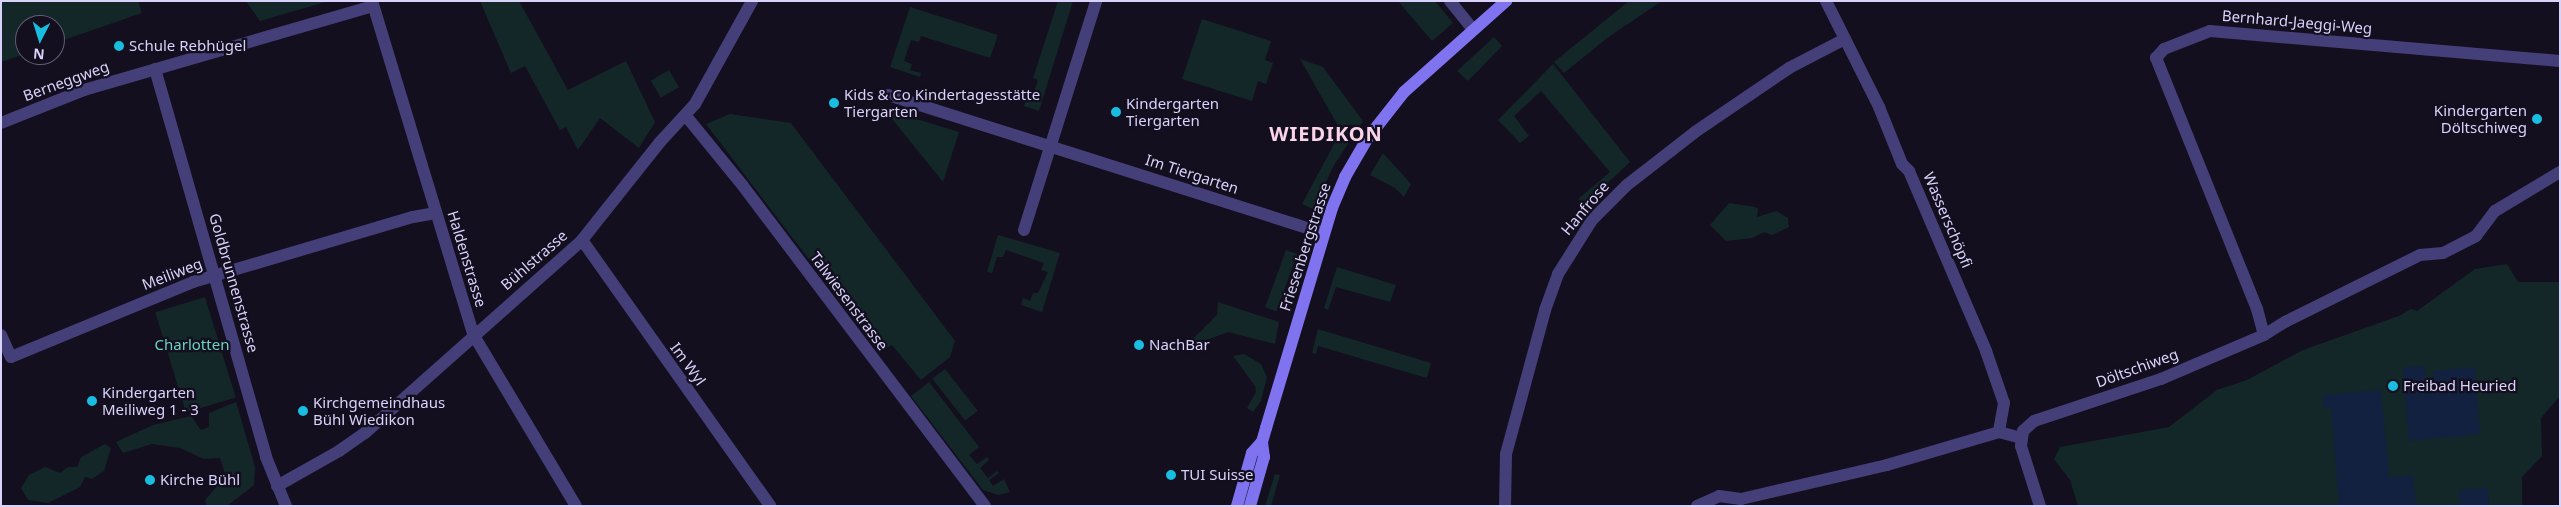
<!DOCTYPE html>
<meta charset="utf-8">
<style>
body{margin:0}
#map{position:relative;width:2561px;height:507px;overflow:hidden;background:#130f1f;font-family:"Noto Sans",sans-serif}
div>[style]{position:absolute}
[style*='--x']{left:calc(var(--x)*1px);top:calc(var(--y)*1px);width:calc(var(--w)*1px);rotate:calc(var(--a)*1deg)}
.green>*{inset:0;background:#132728;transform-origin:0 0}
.water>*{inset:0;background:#122140;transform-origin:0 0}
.street>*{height:12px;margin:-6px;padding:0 6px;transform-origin:6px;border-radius:6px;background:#453f79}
.secondary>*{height:12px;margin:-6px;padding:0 6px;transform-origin:6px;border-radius:6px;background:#7f73f0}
.dots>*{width:14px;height:14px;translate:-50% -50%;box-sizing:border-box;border:2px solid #130f1f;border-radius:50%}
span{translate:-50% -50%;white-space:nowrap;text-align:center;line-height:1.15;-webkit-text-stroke:4.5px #130f1f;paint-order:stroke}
.street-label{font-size:15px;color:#d9d2fa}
.poi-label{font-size:15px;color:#d9d2fa}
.left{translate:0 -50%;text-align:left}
.right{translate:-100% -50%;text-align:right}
.park-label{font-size:15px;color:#66d2bf}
.district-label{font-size:20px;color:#fad4e9;font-weight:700;letter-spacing:1px}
.frame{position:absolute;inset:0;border:2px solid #d9d2fa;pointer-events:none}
.north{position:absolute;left:15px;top:15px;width:50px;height:50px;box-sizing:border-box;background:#130f1f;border:1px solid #625d77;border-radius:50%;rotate:185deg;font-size:14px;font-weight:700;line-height:20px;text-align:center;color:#d9d2fa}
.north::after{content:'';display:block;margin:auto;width:18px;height:22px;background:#18bde0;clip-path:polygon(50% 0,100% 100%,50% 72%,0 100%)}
</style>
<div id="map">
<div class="green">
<div style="clip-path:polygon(1px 1px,138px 1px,142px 13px,55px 43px,55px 25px,25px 25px,25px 54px,1px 62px)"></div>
<div style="clip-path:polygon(246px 1px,329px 1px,260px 21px)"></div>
<div style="clip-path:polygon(480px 1px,519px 1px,568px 90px,626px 61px,655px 122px,639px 148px,600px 118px,578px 150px,566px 127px,560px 130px,525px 66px,511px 73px)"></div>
<div style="clip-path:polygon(1058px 1px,1073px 1px,1039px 111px,1024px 106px,1026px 100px,1031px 101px,1038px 80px,1033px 78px)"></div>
<div style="clip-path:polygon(1398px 1px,1435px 1px,1453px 23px,1432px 41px)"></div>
<div style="clip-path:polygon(1629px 1px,1662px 1px,1607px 38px,1564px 73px,1554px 62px)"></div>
<div style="clip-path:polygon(910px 7px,998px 35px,990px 58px,921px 36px,919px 42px,911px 40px,904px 61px,912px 64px,910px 70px,921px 73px,920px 77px,890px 67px)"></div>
<div style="clip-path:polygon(1202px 19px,1271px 41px,1265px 60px,1273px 63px,1266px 84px,1258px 81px,1252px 101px,1182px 79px)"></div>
<div style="clip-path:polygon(1494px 37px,1502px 46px,1468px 81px,1457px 71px)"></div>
<div style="clip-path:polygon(1300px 59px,1323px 67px,1363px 121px,1334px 165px,1313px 209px,1302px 204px,1341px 131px)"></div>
<div style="clip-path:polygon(1553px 64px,1630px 162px,1585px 204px,1578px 199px,1610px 172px,1541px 91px,1514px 116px,1529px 136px,1520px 143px,1498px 120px)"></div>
<div style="left:669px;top:70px;width:20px;height:21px;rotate:60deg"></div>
<div style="clip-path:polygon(884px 109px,959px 132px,943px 182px)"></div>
<div style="clip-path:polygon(730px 114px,791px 123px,955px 341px,950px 357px,921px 380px,892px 345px,880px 353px,706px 124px)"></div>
<div style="clip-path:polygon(1383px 153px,1411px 184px,1404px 197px,1395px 188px,1370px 175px)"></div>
<div style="clip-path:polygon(1729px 203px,1755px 207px,1758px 209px,1757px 217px,1776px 211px,1788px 218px,1789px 227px,1772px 235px,1764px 232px,1752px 238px,1726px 241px,1710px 225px)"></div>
<div style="clip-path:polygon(998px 235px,1060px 253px,1042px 312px,1021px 305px,1023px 298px,1030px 301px,1033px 293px,1038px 293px,1048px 272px,1041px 270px,1044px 263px,1006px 250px,1003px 257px,997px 257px,992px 273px,987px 272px)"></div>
<div style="left:1286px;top:250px;width:12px;height:61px;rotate:20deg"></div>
<div style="clip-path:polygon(2507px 264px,2518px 282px,2560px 282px,2560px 396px,2541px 418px,2542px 456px,2522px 477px,2522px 506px,2078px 506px,2070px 480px,2054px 459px,2060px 447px,2169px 427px,2217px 390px,2247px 380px,2303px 350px,2399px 316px,2411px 309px,2417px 311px,2475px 269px)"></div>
<div style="clip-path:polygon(1337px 267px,1396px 285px,1390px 302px,1336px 287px,1328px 310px,1324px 308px)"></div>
<div style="left:205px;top:297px;width:105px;height:52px;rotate:73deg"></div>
<div style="clip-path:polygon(1218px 302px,1279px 322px,1275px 344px,1228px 332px,1183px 349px,1217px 315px)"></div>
<div style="clip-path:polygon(1318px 329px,1431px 363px,1427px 378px,1318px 346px,1316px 354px,1312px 353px)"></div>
<div style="clip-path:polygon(1244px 354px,1261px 364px,1267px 377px,1261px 401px,1253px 412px,1247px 408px,1256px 392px,1255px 386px,1233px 356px)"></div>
<div style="left:945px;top:369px;width:53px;height:16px;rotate:52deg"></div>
<div style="clip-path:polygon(929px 382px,979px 447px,969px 455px,977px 464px,987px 457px,989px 460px,980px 468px,988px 478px,997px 471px,999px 473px,989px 480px,993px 486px,1004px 479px,1010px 492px,998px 495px,983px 490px,911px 396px)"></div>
<div style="clip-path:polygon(236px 402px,255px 467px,254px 485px,227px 506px,207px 506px,205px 500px,226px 476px,220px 458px,204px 459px,180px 448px,152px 444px,123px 453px,116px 442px,153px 425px,191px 416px,201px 430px,209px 427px,209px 413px)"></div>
<div style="clip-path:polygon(105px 444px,111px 448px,104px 471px,92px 479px,85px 477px,80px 487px,48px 503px,28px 500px,21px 488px,29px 475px,45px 467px,60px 473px,68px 467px,77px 467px,81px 457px)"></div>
<div style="clip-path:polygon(1275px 474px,1280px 475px,1271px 506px,1265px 506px)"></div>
</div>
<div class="water">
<div style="clip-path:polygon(2424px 366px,2426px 378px,2434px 377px,2433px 371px,2475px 367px,2480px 434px,2409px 441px,2403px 368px)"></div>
<div style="clip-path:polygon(2381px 390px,2389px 477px,2413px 475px,2416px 506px,2339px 506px,2331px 407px,2324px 408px,2323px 395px)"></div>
<div style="left:2488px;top:488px;width:18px;height:29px;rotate:87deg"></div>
</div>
<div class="street">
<div style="--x:372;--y:1;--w:348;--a:73.1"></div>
<div style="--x:473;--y:334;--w:200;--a:59.1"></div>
<div style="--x:1450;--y:1;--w:36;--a:51"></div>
<div style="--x:1826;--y:1;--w:119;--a:63.4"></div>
<div style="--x:1879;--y:107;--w:61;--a:68"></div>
<div style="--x:1902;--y:164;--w:10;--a:45"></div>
<div style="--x:1909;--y:171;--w:196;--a:66.8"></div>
<div style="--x:1986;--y:351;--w:55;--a:70.9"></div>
<div style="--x:2004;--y:403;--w:29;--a:100"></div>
<div style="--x:155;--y:69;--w:404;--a:74"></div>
<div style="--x:266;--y:457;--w:53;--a:67.8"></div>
<div style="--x:888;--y:95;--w:457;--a:17.6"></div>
<div style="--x:686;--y:116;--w:90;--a:50.8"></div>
<div style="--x:743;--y:186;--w:401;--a:52.9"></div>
<div style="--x:1;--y:123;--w:89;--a:-21.7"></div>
<div style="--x:84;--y:90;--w:301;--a:-16.2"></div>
<div style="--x:1024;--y:230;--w:240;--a:-72.5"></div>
<div style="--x:582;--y:240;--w:326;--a:54.7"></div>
<div style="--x:1;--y:335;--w:24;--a:66"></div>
<div style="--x:11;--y:357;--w:197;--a:-22.4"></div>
<div style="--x:193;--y:282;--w:229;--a:-16.5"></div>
<div style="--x:413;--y:217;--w:23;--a:-10"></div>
<div style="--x:2264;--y:335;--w:27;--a:-105"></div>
<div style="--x:2257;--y:309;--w:271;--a:-111.9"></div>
<div style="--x:2156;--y:58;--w:12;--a:-48"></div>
<div style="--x:2164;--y:49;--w:49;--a:-21.4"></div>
<div style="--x:2210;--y:31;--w:351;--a:4.9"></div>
<div style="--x:277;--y:486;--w:71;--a:-29.4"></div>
<div style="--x:339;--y:451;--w:32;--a:-35"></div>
<div style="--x:365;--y:433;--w:290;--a:-41.6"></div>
<div style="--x:582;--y:240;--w:125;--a:-51.5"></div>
<div style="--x:660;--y:142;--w:52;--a:-47.4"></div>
<div style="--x:695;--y:104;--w:118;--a:-61"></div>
<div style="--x:1505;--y:506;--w:52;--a:-88.9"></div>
<div style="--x:1506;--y:454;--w:149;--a:-74.8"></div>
<div style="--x:1545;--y:310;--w:38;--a:-70"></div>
<div style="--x:1558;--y:274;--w:64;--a:-57.8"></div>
<div style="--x:1592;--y:220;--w:49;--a:-45"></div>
<div style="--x:1627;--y:185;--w:86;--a:-37.9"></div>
<div style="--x:1695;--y:132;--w:114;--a:-34.2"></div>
<div style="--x:1789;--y:68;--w:63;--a:-27.4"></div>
<div style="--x:1697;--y:506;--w:24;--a:-24"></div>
<div style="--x:1719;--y:496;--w:22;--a:8"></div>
<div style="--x:1741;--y:499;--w:150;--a:-13.1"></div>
<div style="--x:1887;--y:465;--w:117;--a:-16.4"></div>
<div style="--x:1999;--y:432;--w:23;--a:15"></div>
<div style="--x:2040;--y:506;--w:63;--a:-107.6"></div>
<div style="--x:2021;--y:446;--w:15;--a:-82"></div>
<div style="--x:2023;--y:431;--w:15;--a:-42"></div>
<div style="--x:2034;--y:421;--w:134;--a:-18.3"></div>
<div style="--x:2161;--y:379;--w:112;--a:-23.1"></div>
<div style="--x:2264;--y:335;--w:25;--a:-32"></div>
<div style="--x:2285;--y:322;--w:151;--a:-26.4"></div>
<div style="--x:2420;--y:255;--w:23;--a:-5"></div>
<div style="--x:2443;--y:253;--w:37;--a:-27"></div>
<div style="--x:2476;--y:236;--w:31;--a:-53"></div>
<div style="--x:2495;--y:211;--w:76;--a:-31"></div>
</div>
<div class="secondary">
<div style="--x:1237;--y:506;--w:55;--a:-74.2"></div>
<div style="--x:1252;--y:453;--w:15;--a:-48"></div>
<div style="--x:1250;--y:506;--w:51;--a:-74.1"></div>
<div style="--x:1264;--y:457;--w:15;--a:-98"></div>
<div style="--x:1262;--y:442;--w:15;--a:-74"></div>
<div style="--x:1266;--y:428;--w:230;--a:-73.3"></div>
<div style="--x:1332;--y:208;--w:34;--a:-67"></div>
<div style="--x:1345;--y:177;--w:44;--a:-59.9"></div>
<div style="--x:1367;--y:139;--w:60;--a:-51.8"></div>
<div style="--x:1404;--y:92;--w:137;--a:-41.7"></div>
</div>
<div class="dots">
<div style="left:119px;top:46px;background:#18bde0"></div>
<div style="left:834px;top:103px;background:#18bde0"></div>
<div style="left:1116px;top:112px;background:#18bde0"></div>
<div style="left:2537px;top:119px;background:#18bde0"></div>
<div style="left:1139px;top:345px;background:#18bde0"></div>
<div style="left:2393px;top:386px;background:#18bde0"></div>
<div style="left:92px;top:401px;background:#18bde0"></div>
<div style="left:303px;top:411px;background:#18bde0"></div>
<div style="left:1171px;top:475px;background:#18bde0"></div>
<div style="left:150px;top:480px;background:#18bde0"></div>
</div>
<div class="street-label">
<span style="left:2297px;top:22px;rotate:5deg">Bernhard-Jaeggi-Weg</span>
<span style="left:66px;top:81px;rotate:-20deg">Berneggweg</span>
<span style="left:1192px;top:174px;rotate:18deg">Im Tiergarten</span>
<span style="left:1585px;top:208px;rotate:-50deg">Hanfrose</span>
<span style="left:1948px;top:220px;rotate:67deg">Wasserschöpfi</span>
<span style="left:1305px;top:247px;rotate:-72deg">Friesenbergstrasse</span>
<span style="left:467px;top:259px;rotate:73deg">Haldenstrasse</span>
<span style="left:534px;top:260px;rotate:-41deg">Bühlstrasse</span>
<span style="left:172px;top:274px;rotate:-21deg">Meiliweg</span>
<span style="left:234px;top:283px;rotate:74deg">Goldbrunnenstrasse</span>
<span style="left:849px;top:301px;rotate:53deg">Talwiesenstrasse</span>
<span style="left:688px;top:364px;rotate:54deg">Im Wyl</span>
<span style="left:2137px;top:368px;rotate:-20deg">Döltschiweg</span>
</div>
<div class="poi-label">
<span class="left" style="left:129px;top:46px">Schule Rebhügel</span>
<span class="left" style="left:844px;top:103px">Kids &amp; Co Kindertagesstätte<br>Tiergarten</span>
<span class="left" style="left:1126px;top:112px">Kindergarten<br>Tiergarten</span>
<span class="right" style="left:2527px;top:119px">Kindergarten<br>Döltschiweg</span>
<span class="left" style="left:1149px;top:345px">NachBar</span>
<span class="left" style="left:2403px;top:386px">Freibad Heuried</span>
<span class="left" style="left:102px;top:401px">Kindergarten<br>Meiliweg 1 - 3</span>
<span class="left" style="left:313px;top:411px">Kirchgemeindhaus<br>Bühl Wiedikon</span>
<span class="left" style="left:1181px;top:475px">TUI Suisse</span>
<span class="left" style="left:160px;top:480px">Kirche Bühl</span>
</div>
<div class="park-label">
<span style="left:192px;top:345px">Charlotten</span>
</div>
<div class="district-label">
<span style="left:1326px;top:133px">WIEDIKON</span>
</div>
<div class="frame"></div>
<div class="north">N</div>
</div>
